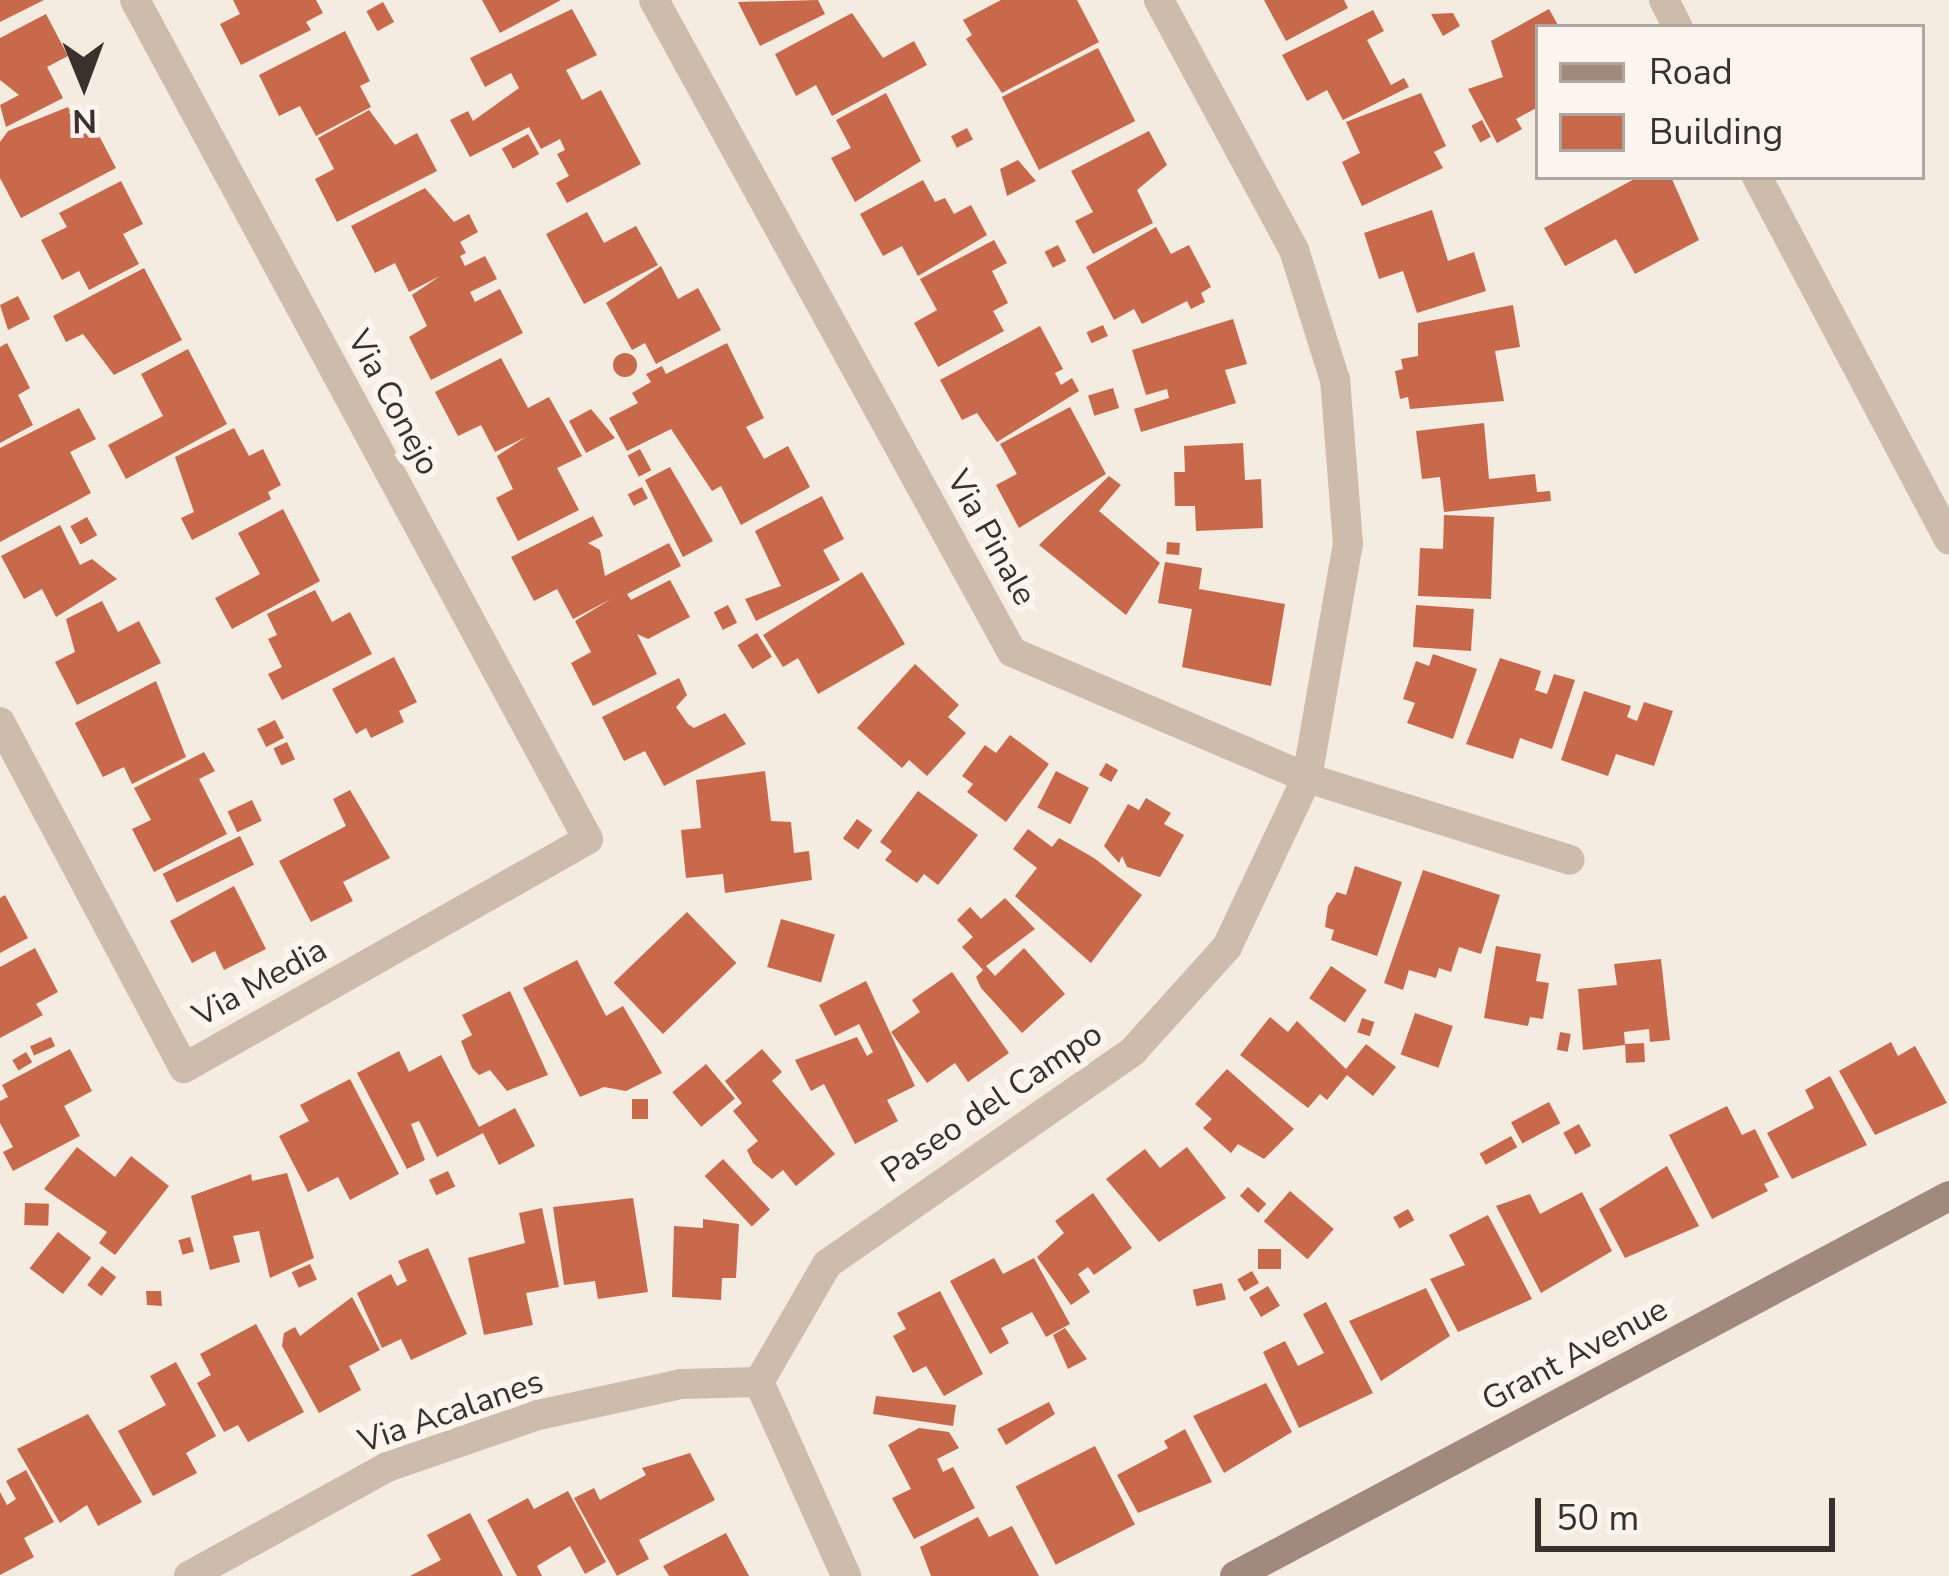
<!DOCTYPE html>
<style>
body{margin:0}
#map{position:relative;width:1949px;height:1576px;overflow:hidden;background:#f4ebe1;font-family:"Nunito Sans",sans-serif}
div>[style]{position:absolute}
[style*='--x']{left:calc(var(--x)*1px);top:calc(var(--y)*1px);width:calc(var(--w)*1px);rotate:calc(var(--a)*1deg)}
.building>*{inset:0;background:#c8694b;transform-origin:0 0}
.round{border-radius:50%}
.street>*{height:30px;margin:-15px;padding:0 15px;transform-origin:15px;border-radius:15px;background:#cdbbac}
.secondary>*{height:30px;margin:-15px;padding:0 15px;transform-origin:15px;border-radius:15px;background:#a18a7d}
span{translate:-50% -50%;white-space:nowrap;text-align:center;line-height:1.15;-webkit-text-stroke:12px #fbf5ee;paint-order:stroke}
.street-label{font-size:33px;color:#3b302b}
.legend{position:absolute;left:1535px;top:24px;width:390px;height:156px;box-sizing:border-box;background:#fbf5ee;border:3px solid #aea6a0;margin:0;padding:15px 21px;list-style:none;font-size:36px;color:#3b302b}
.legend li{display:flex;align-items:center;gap:24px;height:60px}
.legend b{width:60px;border:3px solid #aea6a0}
.north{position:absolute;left:24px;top:24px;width:120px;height:120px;-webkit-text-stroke:9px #fbf5ee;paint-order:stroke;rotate:179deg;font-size:33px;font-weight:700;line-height:48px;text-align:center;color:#3b302b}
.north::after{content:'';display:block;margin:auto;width:42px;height:54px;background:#3b302b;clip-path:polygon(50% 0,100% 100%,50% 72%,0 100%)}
.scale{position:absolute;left:1535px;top:1498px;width:300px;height:54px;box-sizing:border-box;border:6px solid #3b302b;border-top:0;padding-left:15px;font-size:36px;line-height:42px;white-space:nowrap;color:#3b302b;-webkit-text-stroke:9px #fbf5ee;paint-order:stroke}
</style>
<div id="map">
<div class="building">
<div style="clip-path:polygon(0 0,44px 0,0 22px)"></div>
<div style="clip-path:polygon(233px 0,316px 0,323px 13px,306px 22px,311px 30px,241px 65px,220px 24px,240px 14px)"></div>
<div style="clip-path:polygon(482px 0,561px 0,500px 33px)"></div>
<div style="clip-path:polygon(818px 0,825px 14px,760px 46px,738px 2px)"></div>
<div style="clip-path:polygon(1001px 0,1077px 0,1099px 42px,1002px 93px,966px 39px,972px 35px,963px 20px)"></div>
<div style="clip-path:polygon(1264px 0,1344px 0,1348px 8px,1286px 41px)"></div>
<div style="left:383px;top:2px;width:23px;height:19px;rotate:61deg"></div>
<div style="clip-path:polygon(572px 9px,597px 55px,566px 70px,582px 100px,601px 90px,641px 164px,567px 203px,556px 183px,569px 176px,557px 154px,565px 150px,560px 139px,541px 149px,529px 127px,470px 157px,450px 120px,468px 111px,473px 121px,519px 88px,511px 73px,485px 87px,470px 58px)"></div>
<div style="clip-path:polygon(1549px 9px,1559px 27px,1538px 27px,1538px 107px,1516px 119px,1522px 129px,1497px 143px,1468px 89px,1503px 77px,1491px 41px)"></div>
<div style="clip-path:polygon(1373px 10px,1384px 31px,1367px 40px,1391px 85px,1404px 78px,1409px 87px,1343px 120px,1327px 90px,1307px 101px,1282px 55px)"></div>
<div style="clip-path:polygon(852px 13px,883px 58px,914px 41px,927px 65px,832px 116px,816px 85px,796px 96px,775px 54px)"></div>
<div style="clip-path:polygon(1453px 13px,1460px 26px,1443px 36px,1431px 14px)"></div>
<div style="clip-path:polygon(46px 14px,68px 56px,47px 67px,63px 98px,6px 127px,0 105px,19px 95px,0 80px,0 38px)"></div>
<div style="clip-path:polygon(345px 31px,370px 81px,360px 86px,371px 107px,316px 136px,300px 106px,279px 116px,259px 75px)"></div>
<div style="left:1098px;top:48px;width:82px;height:108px;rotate:63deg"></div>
<div style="clip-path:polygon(886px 93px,921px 161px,855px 202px,831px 158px,851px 148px,836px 120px)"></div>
<div style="clip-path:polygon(1421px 93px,1446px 146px,1434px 152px,1443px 168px,1362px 206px,1342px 162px,1360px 153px,1346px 122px)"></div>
<div style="clip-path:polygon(68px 107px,82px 135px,95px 128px,116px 168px,21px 218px,0 178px,0 142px,8px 131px)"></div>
<div style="clip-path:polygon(369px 110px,395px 145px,417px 133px,437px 171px,337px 222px,315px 179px,334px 169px,318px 138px)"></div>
<div style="left:1482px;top:120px;width:19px;height:12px;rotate:62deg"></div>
<div style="left:967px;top:128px;width:13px;height:18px;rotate:63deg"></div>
<div style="clip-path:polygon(1149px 131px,1167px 165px,1137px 190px,1153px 223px,1093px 254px,1075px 221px,1093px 212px,1071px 171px)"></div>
<div style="left:528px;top:134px;width:23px;height:30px;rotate:61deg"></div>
<div style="clip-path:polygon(1018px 160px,1036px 181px,1007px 196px,1000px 169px)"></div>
<div style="clip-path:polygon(1638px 177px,1671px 177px,1699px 240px,1635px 274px,1616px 239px,1565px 266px,1544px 228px)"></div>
<div style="clip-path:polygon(923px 180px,935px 202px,945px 198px,954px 214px,971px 205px,987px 235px,918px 276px,902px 246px,883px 256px,860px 214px)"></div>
<div style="clip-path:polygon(121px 181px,143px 224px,123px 234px,139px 264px,89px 290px,79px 271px,62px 280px,41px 240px,67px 227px,59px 213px)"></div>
<div style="clip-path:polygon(425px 188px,454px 222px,469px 214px,478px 232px,460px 242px,466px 253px,460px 256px,465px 266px,485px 256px,497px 279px,470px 292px,475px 302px,500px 289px,523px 333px,431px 380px,409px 337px,427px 326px,412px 295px,440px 276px,409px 292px,395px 263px,375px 273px,351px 226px)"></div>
<div style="clip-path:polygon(1432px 210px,1448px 261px,1474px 252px,1486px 291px,1417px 313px,1403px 271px,1379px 279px,1364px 233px)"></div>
<div style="clip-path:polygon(587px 212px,604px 243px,636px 226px,658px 265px,584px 304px,546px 234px)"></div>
<div style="clip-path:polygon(1156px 227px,1171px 254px,1189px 245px,1211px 287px,1201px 293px,1205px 302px,1191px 309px,1187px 301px,1142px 324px,1134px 309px,1114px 320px,1086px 267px)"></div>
<div style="clip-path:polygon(994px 240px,1007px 263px,992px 271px,1008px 303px,993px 311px,1004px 331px,938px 367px,914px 323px,937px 310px,920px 279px)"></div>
<div style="left:1058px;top:245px;width:18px;height:15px;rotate:63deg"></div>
<div style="clip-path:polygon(661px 266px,678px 299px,698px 288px,721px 330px,656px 364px,645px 343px,632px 350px,606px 303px)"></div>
<div style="clip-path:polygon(144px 268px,182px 340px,114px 375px,83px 334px,66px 342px,53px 316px)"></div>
<div style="clip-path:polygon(18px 296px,30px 319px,8px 330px,0 305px)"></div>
<div style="clip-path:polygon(1513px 305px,1520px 347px,1495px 351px,1504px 401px,1410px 409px,1408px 397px,1400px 399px,1395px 371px,1403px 369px,1401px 359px,1418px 356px,1418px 323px)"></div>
<div style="clip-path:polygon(1233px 319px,1247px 364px,1225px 370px,1236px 403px,1141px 432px,1134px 409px,1169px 398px,1167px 389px,1146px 395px,1132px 350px)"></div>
<div style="left:1103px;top:325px;width:12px;height:18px;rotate:66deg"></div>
<div style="clip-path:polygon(1040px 326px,1063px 369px,1055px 373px,1061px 385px,1072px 378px,1079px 391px,997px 442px,977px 413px,962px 420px,940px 380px)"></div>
<div style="clip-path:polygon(7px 343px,30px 388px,18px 395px,33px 425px,0 443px,0 347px)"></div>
<div style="clip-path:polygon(727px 343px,764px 418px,746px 427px,764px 459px,788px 446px,810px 487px,741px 525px,721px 486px,712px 491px,671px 429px,627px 451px,609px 418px,638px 403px,632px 393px,651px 382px,646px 374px,662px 366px,666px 374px)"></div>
<div style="clip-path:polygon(188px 349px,227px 424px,126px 479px,108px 445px,163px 416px,141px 374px)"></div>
<div class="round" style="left:613px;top:353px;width:24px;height:24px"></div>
<div style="clip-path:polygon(501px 358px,528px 408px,549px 397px,582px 456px,557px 468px,579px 510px,518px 541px,496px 498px,513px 489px,497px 456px,526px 437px,495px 452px,481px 425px,458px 436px,435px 392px)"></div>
<div style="left:1113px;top:388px;width:21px;height:26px;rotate:73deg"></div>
<div style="clip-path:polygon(1070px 407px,1106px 474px,1019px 528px,996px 485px,1017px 474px,1000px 444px)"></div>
<div style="clip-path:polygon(79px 408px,96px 439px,70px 452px,91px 493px,0 542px,0 448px)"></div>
<div style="clip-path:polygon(591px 409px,615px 438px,586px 453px,569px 421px)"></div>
<div style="clip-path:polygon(1484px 423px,1489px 479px,1535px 474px,1537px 492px,1550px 491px,1551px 501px,1444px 512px,1440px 477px,1422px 479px,1416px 431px)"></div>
<div style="clip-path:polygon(234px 428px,249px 456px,263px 449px,281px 485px,268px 492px,271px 499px,192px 540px,181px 518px,194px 512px,175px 457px)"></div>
<div style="clip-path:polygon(1243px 443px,1245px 480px,1261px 479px,1263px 528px,1196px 531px,1195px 506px,1175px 506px,1174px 472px,1185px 472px,1184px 446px)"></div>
<div style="left:640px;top:449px;width:24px;height:14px;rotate:62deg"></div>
<div style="clip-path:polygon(670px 467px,713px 541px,683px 557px,645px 480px)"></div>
<div style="clip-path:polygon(1109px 476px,1121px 485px,1099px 511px,1160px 563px,1126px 615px,1039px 545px)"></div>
<div style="left:642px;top:487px;width:13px;height:16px;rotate:63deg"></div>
<div style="clip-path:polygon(822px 496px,844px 539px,823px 550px,840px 580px,756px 621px,745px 599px,781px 586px,755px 531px)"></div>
<div style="clip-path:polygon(283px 509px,320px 581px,232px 629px,215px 598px,260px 574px,238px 533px)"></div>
<div style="clip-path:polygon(1444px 515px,1494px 517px,1491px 599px,1418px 596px,1420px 548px,1443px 549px)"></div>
<div style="clip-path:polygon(593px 516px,603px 536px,588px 543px,600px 550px,605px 576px,669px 543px,681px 566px,627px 594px,631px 600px,670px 580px,690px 617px,648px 639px,637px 634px,657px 674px,593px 706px,571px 663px,591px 652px,575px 621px,611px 599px,573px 619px,557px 589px,534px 601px,511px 557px)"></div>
<div style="left:87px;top:517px;width:21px;height:19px;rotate:61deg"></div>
<div style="clip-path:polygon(60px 525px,80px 565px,92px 559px,117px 579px,56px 617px,42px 589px,24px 599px,1px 556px)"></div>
<div style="left:1167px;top:542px;width:13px;height:12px;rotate:4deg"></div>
<div style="clip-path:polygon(1165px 562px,1202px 568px,1199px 589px,1285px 604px,1271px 686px,1182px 667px,1192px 609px,1158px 603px)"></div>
<div style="clip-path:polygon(862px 572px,905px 644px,818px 694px,798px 658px,783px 667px,763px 635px)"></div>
<div style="clip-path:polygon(315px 590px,332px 622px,350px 612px,372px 654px,282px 700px,268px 674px,282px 667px,268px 639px,277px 635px,267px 614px)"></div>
<div style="clip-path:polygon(102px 601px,118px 632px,139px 621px,161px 663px,77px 705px,55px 662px,75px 652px,66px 619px)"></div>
<div style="left:728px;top:605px;width:20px;height:16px;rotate:63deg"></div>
<div style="left:1416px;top:605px;width:58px;height:42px;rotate:4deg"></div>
<div style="left:757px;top:633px;width:28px;height:23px;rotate:58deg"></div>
<div style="clip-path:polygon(1433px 654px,1477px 669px,1453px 739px,1407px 723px,1415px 703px,1403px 699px,1416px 661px,1429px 666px)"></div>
<div style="clip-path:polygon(394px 657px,417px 702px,399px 711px,404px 722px,371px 738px,366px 728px,356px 734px,332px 689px)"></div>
<div style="clip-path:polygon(1500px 658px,1541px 671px,1535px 690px,1547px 694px,1554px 674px,1575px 680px,1552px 749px,1520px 738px,1513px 759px,1466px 744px)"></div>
<div style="clip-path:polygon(915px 664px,959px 705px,948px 717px,966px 733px,927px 776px,909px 760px,902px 768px,857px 728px)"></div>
<div style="clip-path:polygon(679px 678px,687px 695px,676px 707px,688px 724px,694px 728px,725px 713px,746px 744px,664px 786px,645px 751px,624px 761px,602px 717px)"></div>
<div style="clip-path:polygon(156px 681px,186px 757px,132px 784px,124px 767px,103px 777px,75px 723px)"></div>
<div style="clip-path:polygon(1584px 691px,1631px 706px,1627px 717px,1637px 721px,1644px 702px,1673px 711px,1654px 766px,1616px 754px,1608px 776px,1561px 760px)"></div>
<div style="left:275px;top:720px;width:20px;height:20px;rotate:63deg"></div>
<div style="clip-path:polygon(1010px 735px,1049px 764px,1006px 822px,967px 792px,973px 784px,962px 776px,985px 745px,996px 753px)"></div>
<div style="left:287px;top:742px;width:19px;height:15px;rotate:65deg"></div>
<div style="clip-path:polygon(204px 752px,215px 771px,199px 779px,227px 834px,154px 872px,132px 829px,151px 820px,134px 788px)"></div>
<div style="left:1106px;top:763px;width:14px;height:14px;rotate:30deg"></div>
<div style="clip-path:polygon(765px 771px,771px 821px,791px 822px,794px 853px,809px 851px,812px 880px,725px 893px,723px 874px,686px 878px,681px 830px,701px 828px,696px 780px)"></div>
<div style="left:1056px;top:771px;width:37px;height:41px;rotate:27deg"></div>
<div style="clip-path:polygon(350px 790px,390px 858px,343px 882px,353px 901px,311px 922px,279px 861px,346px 826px,333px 799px)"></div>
<div style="clip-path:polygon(918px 791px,978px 835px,938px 885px,924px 874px,917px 883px,885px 860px,892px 851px,880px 842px)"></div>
<div style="clip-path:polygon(1146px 798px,1171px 813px,1164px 824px,1184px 835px,1160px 877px,1127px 867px,1122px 856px,1119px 863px,1104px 846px,1128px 804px,1139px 810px)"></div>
<div style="left:252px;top:800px;width:23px;height:27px;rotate:65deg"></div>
<div style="left:857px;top:819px;width:19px;height:24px;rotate:36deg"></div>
<div style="clip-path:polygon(1028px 829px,1052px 847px,1059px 838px,1094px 858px,1142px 895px,1091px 963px,1015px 896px,1037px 868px,1013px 849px)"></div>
<div style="left:240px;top:836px;width:32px;height:86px;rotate:64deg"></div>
<div style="clip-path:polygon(1355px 866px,1402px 882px,1377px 956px,1331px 940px,1334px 930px,1325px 927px,1328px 906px,1337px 892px,1346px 895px)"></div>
<div style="clip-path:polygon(1423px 870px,1500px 895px,1481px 954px,1459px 947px,1451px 972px,1439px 968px,1436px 978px,1409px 970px,1403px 990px,1384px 983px)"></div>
<div style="clip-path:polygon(234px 886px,266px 949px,224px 970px,215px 951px,192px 963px,170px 921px)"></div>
<div style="clip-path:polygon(5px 895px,28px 938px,0 953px,0 898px)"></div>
<div style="clip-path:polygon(1005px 898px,1035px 929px,986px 966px,995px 976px,1024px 948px,1065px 994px,1022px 1033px,981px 988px,976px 977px,983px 970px,962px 947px,973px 937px,957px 920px,970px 907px,981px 919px)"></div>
<div style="left:687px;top:912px;width:71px;height:102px;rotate:46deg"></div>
<div style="left:781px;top:919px;width:56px;height:50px;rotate:16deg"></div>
<div style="clip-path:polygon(1496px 946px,1541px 954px,1536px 981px,1549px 983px,1543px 1019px,1530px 1017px,1528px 1026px,1484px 1018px)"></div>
<div style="clip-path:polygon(35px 948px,58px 992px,36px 1004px,43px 1015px,0 1038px,0 967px)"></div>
<div style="clip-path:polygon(1661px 959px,1670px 1040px,1650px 1042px,1649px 1029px,1624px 1032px,1625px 1045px,1583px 1050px,1578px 989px,1617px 985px,1614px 964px)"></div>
<div style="clip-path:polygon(577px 960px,606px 1016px,623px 1006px,662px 1073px,626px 1091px,604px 1087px,580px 1097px,523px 988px)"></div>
<div style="left:1331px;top:966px;width:43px;height:39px;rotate:34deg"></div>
<div style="clip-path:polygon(952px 972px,1009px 1053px,968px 1082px,955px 1063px,927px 1083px,891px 1032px,920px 1012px,912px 1000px)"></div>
<div style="clip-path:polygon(866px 981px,915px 1086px,887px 1100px,898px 1121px,855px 1144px,824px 1084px,811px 1091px,795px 1060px,857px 1037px,867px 1056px,873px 1052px,859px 1024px,835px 1036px,819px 1005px)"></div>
<div style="clip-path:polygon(510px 991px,548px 1075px,507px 1091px,490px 1070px,479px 1075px,472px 1068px,461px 1041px,472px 1035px,462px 1015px)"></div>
<div style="left:1415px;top:1013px;width:40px;height:44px;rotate:19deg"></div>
<div style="clip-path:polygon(1270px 1017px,1288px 1032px,1297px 1021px,1346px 1069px,1366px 1044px,1396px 1067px,1373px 1096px,1347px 1075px,1327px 1100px,1320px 1094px,1308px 1108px,1240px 1055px)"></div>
<div style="left:1362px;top:1018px;width:13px;height:15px;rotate:18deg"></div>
<div style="left:1560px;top:1032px;width:11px;height:18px;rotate:10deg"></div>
<div style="left:51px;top:1037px;width:10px;height:23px;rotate:66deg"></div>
<div style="clip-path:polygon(1891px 1042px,1898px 1056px,1915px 1046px,1947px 1103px,1875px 1135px,1839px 1071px)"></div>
<div style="left:1644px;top:1043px;width:19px;height:19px;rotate:87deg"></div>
<div style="clip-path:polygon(70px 1049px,92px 1091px,64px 1106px,80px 1136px,13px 1171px,3px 1152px,13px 1147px,0 1123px,0 1101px,8px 1097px,2px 1085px)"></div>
<div style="clip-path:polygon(762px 1049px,782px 1072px,772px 1081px,835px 1154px,796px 1186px,783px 1170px,772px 1179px,753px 1163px,747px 1150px,758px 1141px,733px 1111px,742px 1103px,725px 1081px)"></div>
<div style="clip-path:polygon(399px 1051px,409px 1072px,441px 1055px,479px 1127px,515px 1108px,535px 1146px,499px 1165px,483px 1133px,437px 1157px,419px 1121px,411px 1124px,425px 1160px,407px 1169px,357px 1073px)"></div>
<div style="left:26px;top:1052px;width:12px;height:16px;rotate:59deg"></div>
<div style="left:706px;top:1064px;width:45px;height:44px;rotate:50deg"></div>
<div style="clip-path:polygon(1227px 1069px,1294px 1129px,1264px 1159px,1238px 1144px,1231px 1153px,1203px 1128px,1212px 1119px,1195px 1104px)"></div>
<div style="clip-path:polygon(1830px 1076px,1867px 1145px,1792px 1179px,1767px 1133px,1814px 1108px,1805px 1090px)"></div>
<div style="clip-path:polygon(350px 1079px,399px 1174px,350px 1200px,338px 1177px,308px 1192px,279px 1136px,309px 1121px,300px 1105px)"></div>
<div style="left:632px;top:1099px;width:16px;height:20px"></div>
<div style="left:1549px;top:1102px;width:24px;height:43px;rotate:62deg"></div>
<div style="clip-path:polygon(1727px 1106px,1742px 1135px,1755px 1129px,1779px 1177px,1764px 1184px,1768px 1191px,1712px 1219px,1669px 1135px)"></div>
<div style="left:1579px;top:1124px;width:25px;height:18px;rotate:61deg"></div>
<div style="left:1511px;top:1136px;width:13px;height:36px;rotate:61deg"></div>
<div style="clip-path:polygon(77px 1147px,115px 1177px,131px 1156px,169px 1186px,115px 1255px,99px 1243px,107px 1232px,44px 1189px)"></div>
<div style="clip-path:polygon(1187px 1147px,1226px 1198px,1159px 1242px,1106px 1179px,1145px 1149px,1160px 1168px)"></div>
<div style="left:723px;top:1159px;width:69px;height:25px;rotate:47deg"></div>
<div style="clip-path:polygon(1667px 1166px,1699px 1226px,1625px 1258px,1599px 1209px)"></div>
<div style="left:448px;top:1171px;width:17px;height:21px;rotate:65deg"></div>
<div style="clip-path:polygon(287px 1173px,314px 1258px,270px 1278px,259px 1231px,233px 1236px,240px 1262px,210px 1270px,191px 1196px,251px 1174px,252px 1181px)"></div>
<div style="left:1248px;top:1187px;width:25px;height:12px;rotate:43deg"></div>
<div style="left:1290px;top:1191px;width:58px;height:40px;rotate:41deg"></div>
<div style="clip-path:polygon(1582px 1192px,1612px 1251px,1541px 1293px,1496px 1206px,1530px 1194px,1540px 1214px)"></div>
<div style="clip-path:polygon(1093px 1193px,1132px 1248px,1094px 1275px,1088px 1267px,1078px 1274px,1090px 1292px,1071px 1305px,1037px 1257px,1064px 1233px,1055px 1221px)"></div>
<div style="clip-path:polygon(633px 1198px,648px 1292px,598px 1299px,595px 1281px,564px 1285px,553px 1207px)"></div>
<div style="left:25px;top:1203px;width:24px;height:22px;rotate:2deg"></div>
<div style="clip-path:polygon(542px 1208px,559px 1287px,526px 1293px,533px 1325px,484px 1335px,468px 1258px,525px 1243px,519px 1213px)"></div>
<div style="left:1408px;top:1209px;width:13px;height:17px;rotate:61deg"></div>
<div style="clip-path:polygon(1488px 1215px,1532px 1299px,1458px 1332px,1430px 1279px,1465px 1265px,1449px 1235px)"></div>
<div style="clip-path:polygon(703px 1219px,739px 1224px,736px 1278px,722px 1278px,721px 1300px,672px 1297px,674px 1226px,703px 1228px)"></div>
<div style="left:58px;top:1232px;width:42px;height:46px;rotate:38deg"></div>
<div style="left:190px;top:1237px;width:15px;height:12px;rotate:74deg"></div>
<div style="clip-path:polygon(428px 1248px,467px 1334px,411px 1360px,401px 1339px,382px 1348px,357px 1293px,391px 1274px,397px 1286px,407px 1281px,398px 1261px)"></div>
<div style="left:1258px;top:1249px;width:23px;height:20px"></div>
<div style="clip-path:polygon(994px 1258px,1003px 1274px,1034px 1258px,1070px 1324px,1046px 1337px,1032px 1312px,1001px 1328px,1009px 1343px,990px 1354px,950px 1281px)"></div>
<div style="left:310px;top:1264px;width:17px;height:20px;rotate:66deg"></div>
<div style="left:102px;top:1266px;width:18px;height:24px;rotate:38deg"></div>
<div style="left:1252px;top:1271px;width:14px;height:17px;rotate:60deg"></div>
<div style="left:1222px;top:1283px;width:17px;height:30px;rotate:77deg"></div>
<div style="left:1268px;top:1286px;width:23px;height:22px;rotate:59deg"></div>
<div style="clip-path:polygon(1426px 1288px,1450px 1336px,1381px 1381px,1349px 1321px)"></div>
<div style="clip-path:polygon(146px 1291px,161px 1291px,162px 1306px,147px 1305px)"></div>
<div style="clip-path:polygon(940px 1291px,983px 1374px,944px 1396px,926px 1366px,913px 1373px,893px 1336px,906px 1329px,897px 1313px)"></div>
<div style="clip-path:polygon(352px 1297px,380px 1350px,349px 1366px,361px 1390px,319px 1413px,282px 1346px,284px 1333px,295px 1327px,300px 1336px)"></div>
<div style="clip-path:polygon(1326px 1302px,1373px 1393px,1299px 1428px,1263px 1352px,1285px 1341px,1298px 1366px,1324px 1353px,1303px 1314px)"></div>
<div style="clip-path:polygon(256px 1324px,304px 1412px,248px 1442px,238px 1425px,224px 1432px,197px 1383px,211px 1375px,200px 1354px)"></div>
<div style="clip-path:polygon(1065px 1328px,1087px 1359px,1068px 1369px,1053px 1335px)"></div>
<div style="clip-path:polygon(176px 1362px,216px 1436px,186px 1453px,197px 1473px,153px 1496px,118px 1431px,166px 1405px,150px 1376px)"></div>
<div style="clip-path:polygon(1266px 1383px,1292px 1432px,1224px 1473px,1193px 1416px)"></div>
<div style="clip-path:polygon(876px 1396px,956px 1405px,953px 1426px,873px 1414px)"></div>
<div style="clip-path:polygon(1049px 1402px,1055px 1414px,1006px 1445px,997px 1429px)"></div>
<div style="clip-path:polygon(88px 1414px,142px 1502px,98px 1526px,87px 1505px,60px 1523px,17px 1449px)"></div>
<div style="clip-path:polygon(919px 1428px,949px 1432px,959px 1448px,937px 1459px,943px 1472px,953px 1467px,975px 1508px,914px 1539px,892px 1498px,911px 1489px,888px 1445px)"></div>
<div style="clip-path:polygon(1185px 1429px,1212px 1482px,1138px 1513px,1117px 1475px,1168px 1448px,1164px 1441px)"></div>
<div style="left:1095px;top:1446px;width:88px;height:89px;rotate:63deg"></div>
<div style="clip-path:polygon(690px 1453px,715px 1500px,639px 1540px,649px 1559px,617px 1576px,574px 1498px,594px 1488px,600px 1500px,646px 1475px,642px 1468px)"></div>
<div style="clip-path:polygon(26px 1470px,54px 1522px,24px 1538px,34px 1557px,0 1575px,0 1492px,7px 1505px,16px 1499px,6px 1481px)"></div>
<div style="clip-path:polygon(568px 1491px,606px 1562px,585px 1574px,570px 1546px,537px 1566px,542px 1576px,517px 1576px,487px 1520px,528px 1498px,534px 1509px)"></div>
<div style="clip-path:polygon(470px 1513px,503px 1576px,410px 1576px,441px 1560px,427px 1535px)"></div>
<div style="clip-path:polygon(978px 1517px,989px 1537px,1012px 1526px,1039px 1576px,931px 1576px,920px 1547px)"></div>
<div style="clip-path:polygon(726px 1533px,749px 1576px,669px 1576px,663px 1566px)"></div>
</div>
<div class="street">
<div style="--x:654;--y:0;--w:744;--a:61.23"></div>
<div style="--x:1012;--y:652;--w:321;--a:23.1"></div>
<div style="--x:1307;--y:778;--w:275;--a:17.3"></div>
<div style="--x:1664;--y:0;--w:30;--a:63"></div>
<div style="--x:1757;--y:177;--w:410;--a:62.1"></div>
<div style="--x:0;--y:722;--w:392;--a:62"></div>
<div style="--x:184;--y:1068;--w:464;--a:-29.5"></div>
<div style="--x:588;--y:839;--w:953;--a:-118.37"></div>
<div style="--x:759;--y:1382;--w:136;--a:-60"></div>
<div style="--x:827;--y:1264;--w:373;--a:-34.8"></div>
<div style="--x:1133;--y:1051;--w:140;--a:-47.9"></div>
<div style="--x:1227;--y:947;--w:187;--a:-64.7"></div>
<div style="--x:1307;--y:778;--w:238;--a:-80.1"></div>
<div style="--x:1348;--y:544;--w:165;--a:-94.5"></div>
<div style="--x:1335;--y:380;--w:136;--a:-107.5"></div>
<div style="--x:1294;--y:250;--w:284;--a:-118.4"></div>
<div style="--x:759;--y:1382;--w:213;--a:65.8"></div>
<div style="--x:189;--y:1576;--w:226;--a:-28.8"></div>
<div style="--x:387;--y:1467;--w:160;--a:-19"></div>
<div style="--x:538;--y:1415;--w:146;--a:-12.2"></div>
<div style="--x:681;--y:1384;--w:78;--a:-1.5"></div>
</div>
<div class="secondary">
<div style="--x:1235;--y:1576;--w:809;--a:-28.02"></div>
</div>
<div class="street-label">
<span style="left:393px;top:403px;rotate:62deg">Via Conejo</span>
<span style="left:991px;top:538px;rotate:61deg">Via Pinale</span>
<span style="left:260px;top:983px;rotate:-29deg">Via Media</span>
<span style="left:992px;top:1103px;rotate:-34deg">Paseo del Campo</span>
<span style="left:1575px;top:1355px;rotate:-28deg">Grant Avenue</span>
<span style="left:451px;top:1412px;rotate:-19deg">Via Acalanes</span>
</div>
<ul class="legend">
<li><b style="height:15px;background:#a18a7d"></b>Road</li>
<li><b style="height:33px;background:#c8694b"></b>Building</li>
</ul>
<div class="north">N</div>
<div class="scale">50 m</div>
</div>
